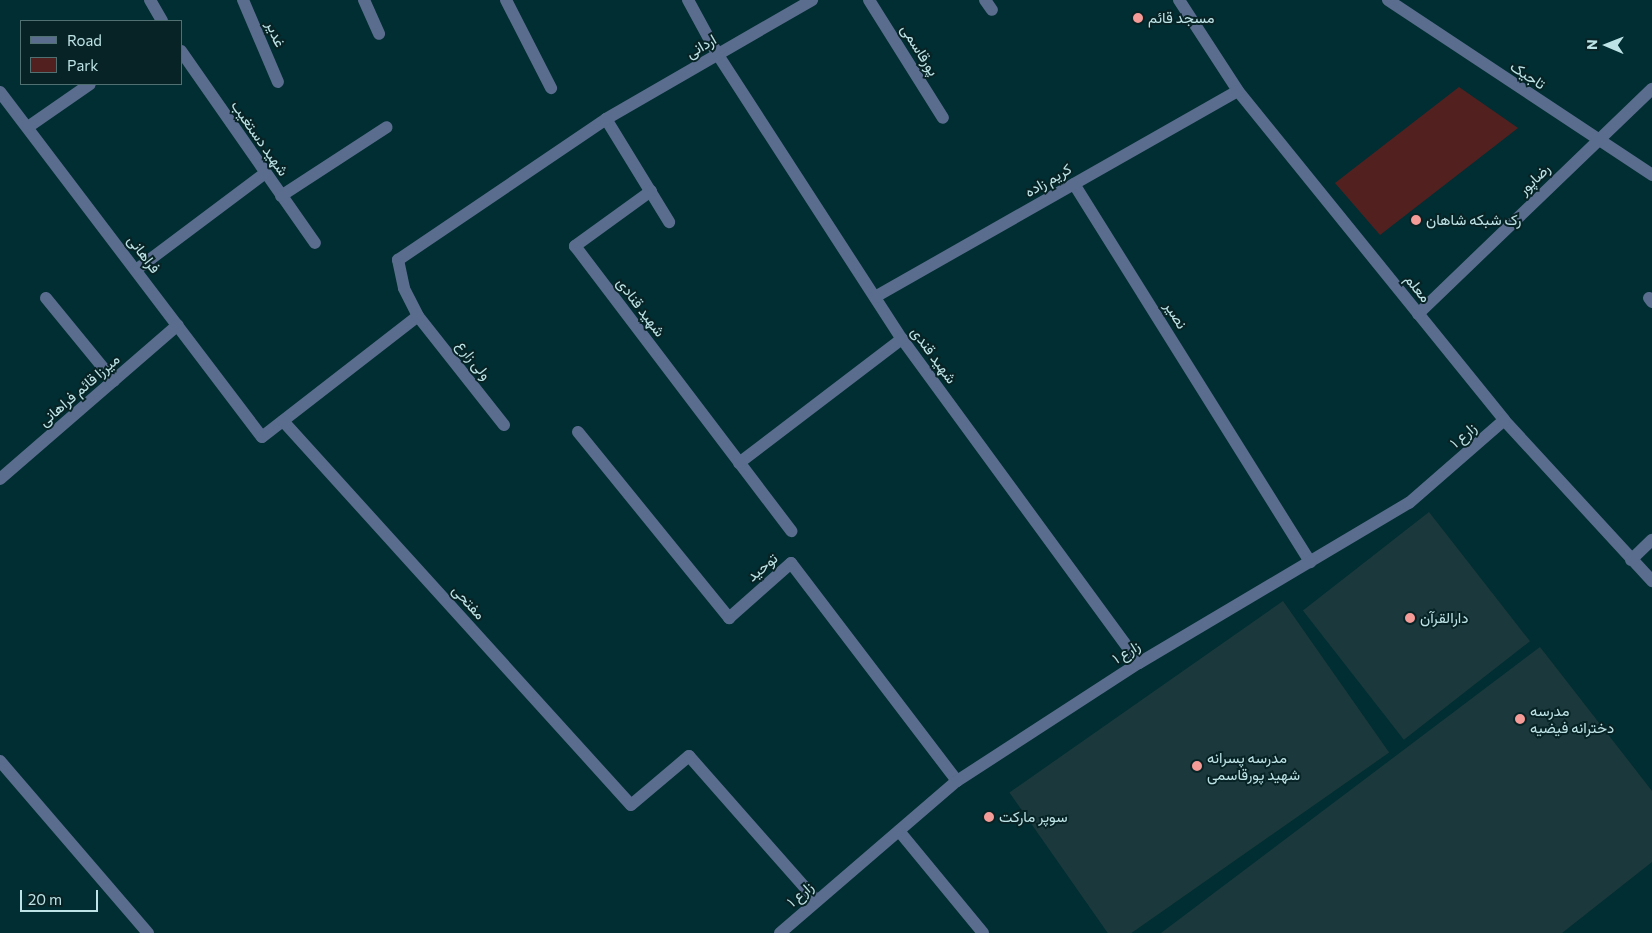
<!DOCTYPE html>
<meta charset="utf-8">
<style>
body{margin:0}
#map{position:relative;width:1652px;height:933px;overflow:hidden;background:#002e32;font-family:Commissioner,Vazirmatn,sans-serif}
div>[style]{position:absolute}
[style*='--x']{left:calc(var(--x)*1px);top:calc(var(--y)*1px);width:calc(var(--w)*1px);rotate:calc(var(--a)*1deg)}
.built>*{inset:0;background:#1b393c;transform-origin:0 0}
.green>*{inset:0;background:#532020}
.minor>*{height:12px;margin:-6px;padding:0 6px;transform-origin:6px;border-radius:6px;background:#5a6d8e}
.dots>*{width:14px;height:14px;translate:-50% -50%;box-sizing:border-box;border:2px solid #082325;border-radius:50%}
span{translate:-50% -50%;white-space:nowrap;text-align:center;line-height:1.15;-webkit-text-stroke:4px #082325;paint-order:stroke}
.poi-label{font-size:15px;color:#bde3e6}
.left{translate:0 -50%;text-align:left}
.street-label{font-size:15px;color:#bde3e6}
.legend{position:absolute;left:20px;top:20px;width:162px;height:65px;box-sizing:border-box;background:#082325;border:1px solid #507072;margin:0;padding:6px 9px;list-style:none;font-size:15px;color:#bde3e6}
.legend li{display:flex;align-items:center;gap:10px;height:25px}
.legend b{width:25px;border:1px solid #507072}
.north{position:absolute;left:1582px;top:20px;width:50px;height:50px;-webkit-text-stroke:4px #082325;paint-order:stroke;rotate:271deg;font-size:14px;font-weight:700;line-height:20px;text-align:center;color:#bde3e6}
.north::after{content:'';display:block;margin:auto;width:18px;height:22px;background:#bde3e6;clip-path:polygon(50% 0,100% 100%,50% 72%,0 100%)}
.scale{position:absolute;left:20px;top:890px;width:78px;height:22px;box-sizing:border-box;border:2px solid #bde3e6;border-top:0;padding-left:6px;font-size:15px;line-height:18px;white-space:nowrap;color:#bde3e6;-webkit-text-stroke:4px #082325;paint-order:stroke}
</style>
<div id="map">
<div class="built">
<div style="left:1429px;top:512px;width:164px;height:160px;rotate:52deg"></div>
<div style="left:1283px;top:601px;width:185px;height:334px;rotate:55deg"></div>
<div style="clip-path:polygon(1540px 647px,1652px 791px,1652px 862px,1562px 933px,1161px 933px)"></div>
</div>
<div class="green">
<div style="clip-path:polygon(1459px 87px,1518px 128px,1380px 235px,1335px 183px)"></div>
</div>
<div class="minor">
<div style="--x:150;--y:0;--w:24;--a:60"></div>
<div style="--x:243;--y:0;--w:89;--a:66.9"></div>
<div style="--x:364;--y:0;--w:37;--a:66"></div>
<div style="--x:506;--y:0;--w:99;--a:62.9"></div>
<div style="--x:688;--y:0;--w:63;--a:61.4"></div>
<div style="--x:718;--y:55;--w:338;--a:57.1"></div>
<div style="--x:902;--y:339;--w:401;--a:53.8"></div>
<div style="--x:869;--y:0;--w:139;--a:57.9"></div>
<div style="--x:985;--y:0;--w:12;--a:55"></div>
<div style="--x:1179;--y:0;--w:108;--a:57"></div>
<div style="--x:1238;--y:91;--w:423;--a:51"></div>
<div style="--x:1504;--y:420;--w:219;--a:47.4"></div>
<div style="--x:1388;--y:0;--w:317;--a:33.5"></div>
<div style="--x:181;--y:51;--w:234;--a:55.1"></div>
<div style="--x:0;--y:92;--w:433;--a:52.8"></div>
<div style="--x:262;--y:437;--w:197;--a:-37.8"></div>
<div style="--x:606;--y:119;--w:121;--a:58.5"></div>
<div style="--x:28;--y:127;--w:75;--a:-34.7"></div>
<div style="--x:1074;--y:184;--w:446;--a:58"></div>
<div style="--x:651;--y:191;--w:94;--a:144.1"></div>
<div style="--x:575;--y:246;--w:358;--a:52.8"></div>
<div style="--x:281;--y:196;--w:126;--a:-33.1"></div>
<div style="--x:136;--y:270;--w:160;--a:-36.9"></div>
<div style="--x:875;--y:297;--w:417;--a:-29.6"></div>
<div style="--x:46;--y:298;--w:107;--a:50.7"></div>
<div style="--x:1649;--y:298;--w:5;--a:53"></div>
<div style="--x:1418;--y:314;--w:325;--a:-43.9"></div>
<div style="--x:283;--y:421;--w:518;--a:47.82"></div>
<div style="--x:631;--y:805;--w:76;--a:-40.2"></div>
<div style="--x:689;--y:756;--w:193;--a:48.6"></div>
<div style="--x:504;--y:425;--w:139;--a:-128.3"></div>
<div style="--x:418;--y:316;--w:31;--a:-117"></div>
<div style="--x:404;--y:288;--w:29;--a:-102"></div>
<div style="--x:398;--y:260;--w:251;--a:-34.1"></div>
<div style="--x:606;--y:119;--w:238;--a:-30"></div>
<div style="--x:578;--y:432;--w:240;--a:50.9"></div>
<div style="--x:729;--y:618;--w:83;--a:-41.6"></div>
<div style="--x:791;--y:563;--w:274;--a:52.7"></div>
<div style="--x:739;--y:463;--w:205;--a:-37.3"></div>
<div style="--x:0;--y:479;--w:235;--a:-40.9"></div>
<div style="--x:1631;--y:560;--w:29;--a:-44"></div>
<div style="--x:0;--y:761;--w:227;--a:49.3"></div>
<div style="--x:899;--y:831;--w:132;--a:50.5"></div>
<div style="--x:780;--y:933;--w:233;--a:-40.7"></div>
<div style="--x:957;--y:781;--w:217;--a:-33"></div>
<div style="--x:1139;--y:663;--w:314;--a:-30.7"></div>
<div style="--x:1409;--y:503;--w:126;--a:-41.1"></div>
</div>
<div class="dots">
<div style="left:1138px;top:18px;background:#f59b98"></div>
<div style="left:1416px;top:220px;background:#f59b98"></div>
<div style="left:1410px;top:618px;background:#f59b98"></div>
<div style="left:1520px;top:719px;background:#f59b98"></div>
<div style="left:1197px;top:766px;background:#f59b98"></div>
<div style="left:989px;top:817px;background:#f59b98"></div>
</div>
<div class="poi-label">
<span class="left" style="left:1148px;top:18px">مسجد قائم</span>
<span class="left" style="left:1426px;top:220px">رک شبکه شاهان</span>
<span class="left" style="left:1420px;top:618px">دارالقرآن</span>
<span class="left" style="left:1530px;top:719px">مدرسه<br>دخترانه فیضیه</span>
<span class="left" style="left:1207px;top:766px">مدرسه پسرانه<br>شهید پورقاسمی</span>
<span class="left" style="left:999px;top:817px">سوپر مارکت</span>
</div>
<div class="street-label">
<span style="left:276px;top:34px;rotate:67deg">غدیر</span>
<span style="left:701px;top:46px;rotate:-30deg">اردانی</span>
<span style="left:920px;top:50px;rotate:58deg">پورقاسمی</span>
<span style="left:1528px;top:75px;rotate:33deg">تاجیک</span>
<span style="left:260px;top:138px;rotate:55deg">شهید دستغیب</span>
<span style="left:1534px;top:179px;rotate:-44deg">رضاپور</span>
<span style="left:1048px;top:180px;rotate:-30deg">کریم زاده</span>
<span style="left:144px;top:254px;rotate:53deg">فراهانی</span>
<span style="left:1418px;top:288px;rotate:51deg">معلم</span>
<span style="left:641px;top:307px;rotate:53deg">شهید قنادی</span>
<span style="left:1176px;top:315px;rotate:58deg">نصیر</span>
<span style="left:934px;top:355px;rotate:54deg">شهید قندی</span>
<span style="left:474px;top:360px;rotate:52deg">ولی زارع</span>
<span style="left:79px;top:390px;rotate:-41deg">میرزا قائم فراهانی</span>
<span style="left:1463px;top:435px;rotate:-41deg">زارع ۱</span>
<span style="left:762px;top:567px;rotate:-40deg">توحید</span>
<span style="left:469px;top:602px;rotate:48deg">مفتحی</span>
<span style="left:1126px;top:652px;rotate:-32deg">زارع ۱</span>
<span style="left:800px;top:894px;rotate:-41deg">زارع ۱</span>
</div>
<ul class="legend">
<li><b style="height:6px;background:#5a6d8e"></b>Road</li>
<li><b style="height:14px;background:#532020"></b>Park</li>
</ul>
<div class="north">N</div>
<div class="scale">20 m</div>
</div>
